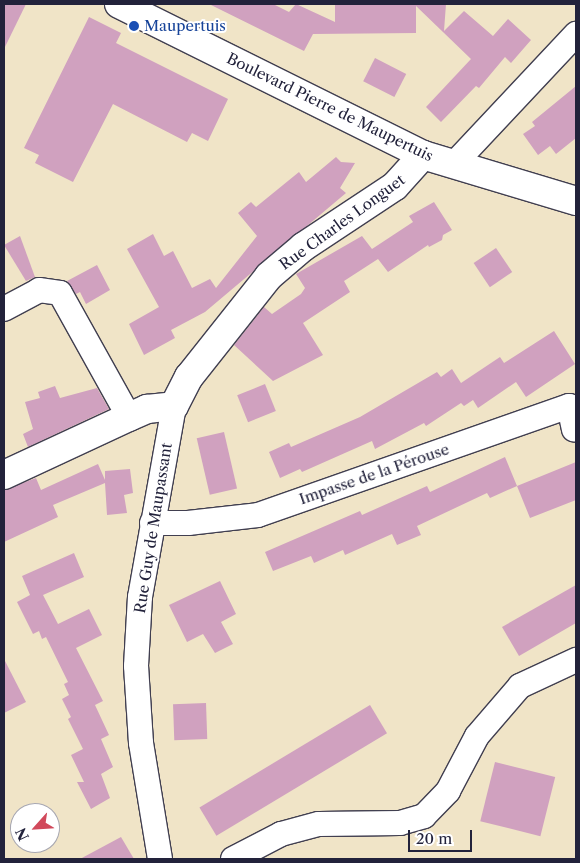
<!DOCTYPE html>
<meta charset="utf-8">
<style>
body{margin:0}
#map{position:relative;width:580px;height:863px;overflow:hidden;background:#f0e4c7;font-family:"Libre Caslon Text",serif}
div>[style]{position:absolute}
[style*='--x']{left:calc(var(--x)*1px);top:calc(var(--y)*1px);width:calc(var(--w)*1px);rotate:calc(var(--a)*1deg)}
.building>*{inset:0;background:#d0a1bf;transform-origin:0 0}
.roads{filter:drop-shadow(1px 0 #413f50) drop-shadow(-1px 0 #413f50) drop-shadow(0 1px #413f50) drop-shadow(0 -1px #413f50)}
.minor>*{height:24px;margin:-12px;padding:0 12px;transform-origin:12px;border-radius:12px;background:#fff}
.tertiary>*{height:28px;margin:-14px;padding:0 14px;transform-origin:14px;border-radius:14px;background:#fff}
.dots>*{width:14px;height:14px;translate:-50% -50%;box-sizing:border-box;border:2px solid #fff;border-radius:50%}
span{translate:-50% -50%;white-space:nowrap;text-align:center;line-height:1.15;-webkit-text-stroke:4px #fff;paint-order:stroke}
.transit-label{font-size:15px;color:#164399}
.left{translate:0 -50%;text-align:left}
.street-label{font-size:15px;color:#22223b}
.frame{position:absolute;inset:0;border:5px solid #22223b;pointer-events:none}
.north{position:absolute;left:10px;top:803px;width:50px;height:50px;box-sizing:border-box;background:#fff;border:1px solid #a7a7b1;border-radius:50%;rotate:244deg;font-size:14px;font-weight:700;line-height:20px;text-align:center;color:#22223b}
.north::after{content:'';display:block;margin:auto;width:18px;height:22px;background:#d1495b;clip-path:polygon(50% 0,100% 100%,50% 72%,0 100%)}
.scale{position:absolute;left:408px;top:830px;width:64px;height:22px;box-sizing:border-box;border:2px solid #22223b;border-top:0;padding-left:6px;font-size:15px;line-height:18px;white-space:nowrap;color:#22223b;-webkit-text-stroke:4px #fff;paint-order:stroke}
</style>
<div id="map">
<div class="building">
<div style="clip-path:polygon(4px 4px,26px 4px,4px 49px)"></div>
<div style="clip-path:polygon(209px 4px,273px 4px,289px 12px,296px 4px,335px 22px,335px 4px,446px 4px,444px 31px,464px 11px,493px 36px,508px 19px,531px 40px,511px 63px,505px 57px,479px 88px,476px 86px,441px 122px,426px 107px,471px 59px,416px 6px,416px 33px,313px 34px,304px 51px)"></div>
<div style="clip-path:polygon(89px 17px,121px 33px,116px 43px,228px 99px,208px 141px,192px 133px,187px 142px,113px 104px,73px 182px,35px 163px,39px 155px,24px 148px)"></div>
<div style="left:375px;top:58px;width:35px;height:26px;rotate:27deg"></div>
<div style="clip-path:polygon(576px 86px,576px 138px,556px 154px,550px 146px,538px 155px,523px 134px,535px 126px,532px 122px)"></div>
<div style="clip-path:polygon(336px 157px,341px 162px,355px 163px,340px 188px,346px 193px,205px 312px,171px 330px,175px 338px,144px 355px,129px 324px,159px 307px,127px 249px,153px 234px,164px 256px,173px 251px,192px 288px,210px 279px,216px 288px,257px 236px,238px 213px,251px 202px,256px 207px,299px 172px,306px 182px)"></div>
<div style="clip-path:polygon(434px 202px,452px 230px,443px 235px,442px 240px,429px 247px,428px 245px,388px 272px,378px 259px,344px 281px,350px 292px,303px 323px,323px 355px,273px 381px,234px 345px,264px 307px,272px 314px,301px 294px,305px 288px,296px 274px,362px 236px,372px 249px,413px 222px,409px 216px)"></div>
<div style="clip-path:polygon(20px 236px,35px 277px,26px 281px,4px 245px)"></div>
<div style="left:496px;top:248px;width:29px;height:27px;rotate:56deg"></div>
<div style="clip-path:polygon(97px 265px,110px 290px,86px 304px,80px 292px,76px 294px,67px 281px)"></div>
<div style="clip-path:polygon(554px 331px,575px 364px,526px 397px,516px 382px,478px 408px,473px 400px,464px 406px,461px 403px,426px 426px,424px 423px,375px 449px,372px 441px,302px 472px,300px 469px,280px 478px,269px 452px,289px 443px,291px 447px,360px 417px,437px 372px,441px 377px,452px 369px,461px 383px,500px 357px,504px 363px)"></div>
<div style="left:265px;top:384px;width:29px;height:30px;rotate:68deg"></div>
<div style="clip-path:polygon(55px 386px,60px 398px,97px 388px,109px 409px,28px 447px,23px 434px,33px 429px,25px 402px,40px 398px,38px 392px)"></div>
<div style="left:224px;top:432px;width:58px;height:28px;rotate:77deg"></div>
<div style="clip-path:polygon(505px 457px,517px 486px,576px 462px,576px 500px,530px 518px,517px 486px,490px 498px,487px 493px,417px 526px,421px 535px,397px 545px,392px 534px,345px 555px,343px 550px,314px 563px,311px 556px,273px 571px,265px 552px,360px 511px,362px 515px,427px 486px,430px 492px)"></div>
<div style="clip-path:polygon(98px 464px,105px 480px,105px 471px,130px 469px,133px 493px,124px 495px,127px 513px,107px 515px,105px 483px,53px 505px,58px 517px,4px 542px,4px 490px,36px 478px,41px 490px)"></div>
<div style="clip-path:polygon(74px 553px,84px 577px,43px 595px,58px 624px,89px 609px,102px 635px,76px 648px,103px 701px,95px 705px,109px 735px,101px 739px,113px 767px,101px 774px,110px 798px,91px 809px,77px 782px,84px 782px,71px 755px,83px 749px,68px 719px,71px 717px,62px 699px,69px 695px,64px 684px,68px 682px,46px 637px,42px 639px,39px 631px,33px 634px,17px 602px,30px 595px,22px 576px)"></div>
<div style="clip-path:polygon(220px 581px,236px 614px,221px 622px,233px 644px,215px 653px,203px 634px,187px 642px,169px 605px)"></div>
<div style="clip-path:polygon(576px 585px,576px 623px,519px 656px,502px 627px)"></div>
<div style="clip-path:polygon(4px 659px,26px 702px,4px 713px)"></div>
<div style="left:206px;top:703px;width:36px;height:33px;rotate:88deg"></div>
<div style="left:370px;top:705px;width:33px;height:199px;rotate:59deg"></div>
<div style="left:495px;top:762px;width:62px;height:61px;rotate:14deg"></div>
<div style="clip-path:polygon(121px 837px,134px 859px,80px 859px)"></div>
</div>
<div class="roads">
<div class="minor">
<div style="--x:453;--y:165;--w:180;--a:-46.8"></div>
<div style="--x:4;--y:309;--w:40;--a:-28"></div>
<div style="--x:39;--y:290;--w:21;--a:8"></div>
<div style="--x:60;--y:293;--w:142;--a:60.9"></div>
<div style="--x:152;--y:523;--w:36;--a:0"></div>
<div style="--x:188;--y:523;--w:70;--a:-6.5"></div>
<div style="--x:258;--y:515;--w:330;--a:-19.3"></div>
<div style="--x:569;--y:406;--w:24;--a:78"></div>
<div style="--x:160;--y:859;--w:118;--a:-99.3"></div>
<div style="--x:141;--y:743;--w:77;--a:-93.7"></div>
<div style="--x:136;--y:666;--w:69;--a:-86.7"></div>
<div style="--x:140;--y:597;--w:194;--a:-79.9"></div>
<div style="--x:233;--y:859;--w:54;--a:-27.5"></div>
<div style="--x:281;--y:834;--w:39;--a:-15"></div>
<div style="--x:319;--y:824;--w:81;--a:-0.7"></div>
<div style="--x:400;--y:823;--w:25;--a:-16"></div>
<div style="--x:424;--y:816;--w:35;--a:-46"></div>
<div style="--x:448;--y:791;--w:62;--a:-62.2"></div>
<div style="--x:477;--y:736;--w:66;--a:-49.3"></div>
<div style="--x:520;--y:686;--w:62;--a:-24.9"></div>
</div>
<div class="tertiary">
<div style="--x:119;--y:4;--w:339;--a:26.4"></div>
<div style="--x:423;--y:155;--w:160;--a:16.7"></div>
<div style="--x:4;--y:475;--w:138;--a:-24.9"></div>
<div style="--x:129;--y:417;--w:20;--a:-24"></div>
<div style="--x:147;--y:409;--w:27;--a:-6"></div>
<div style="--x:174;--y:406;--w:33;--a:-63"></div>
<div style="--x:189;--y:377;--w:129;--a:-51.6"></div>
<div style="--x:269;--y:276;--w:45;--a:-40.5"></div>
<div style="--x:303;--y:247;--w:110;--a:-33.5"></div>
<div style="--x:395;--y:186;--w:42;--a:-47.9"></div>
</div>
</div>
<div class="dots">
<div style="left:134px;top:26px;background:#1a4fb4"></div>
</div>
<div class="transit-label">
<span class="left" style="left:144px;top:26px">Maupertuis</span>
</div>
<div class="street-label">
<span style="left:330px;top:107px;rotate:26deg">Boulevard Pierre de Maupertuis</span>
<span style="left:342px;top:222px;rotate:-36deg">Rue Charles Longuet</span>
<span style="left:374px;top:474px;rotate:-19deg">Impasse de la Pérouse</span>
<span style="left:153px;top:528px;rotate:-81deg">Rue Guy de Maupassant</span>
</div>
<div class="frame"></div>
<div class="north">N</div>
<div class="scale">20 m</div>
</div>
